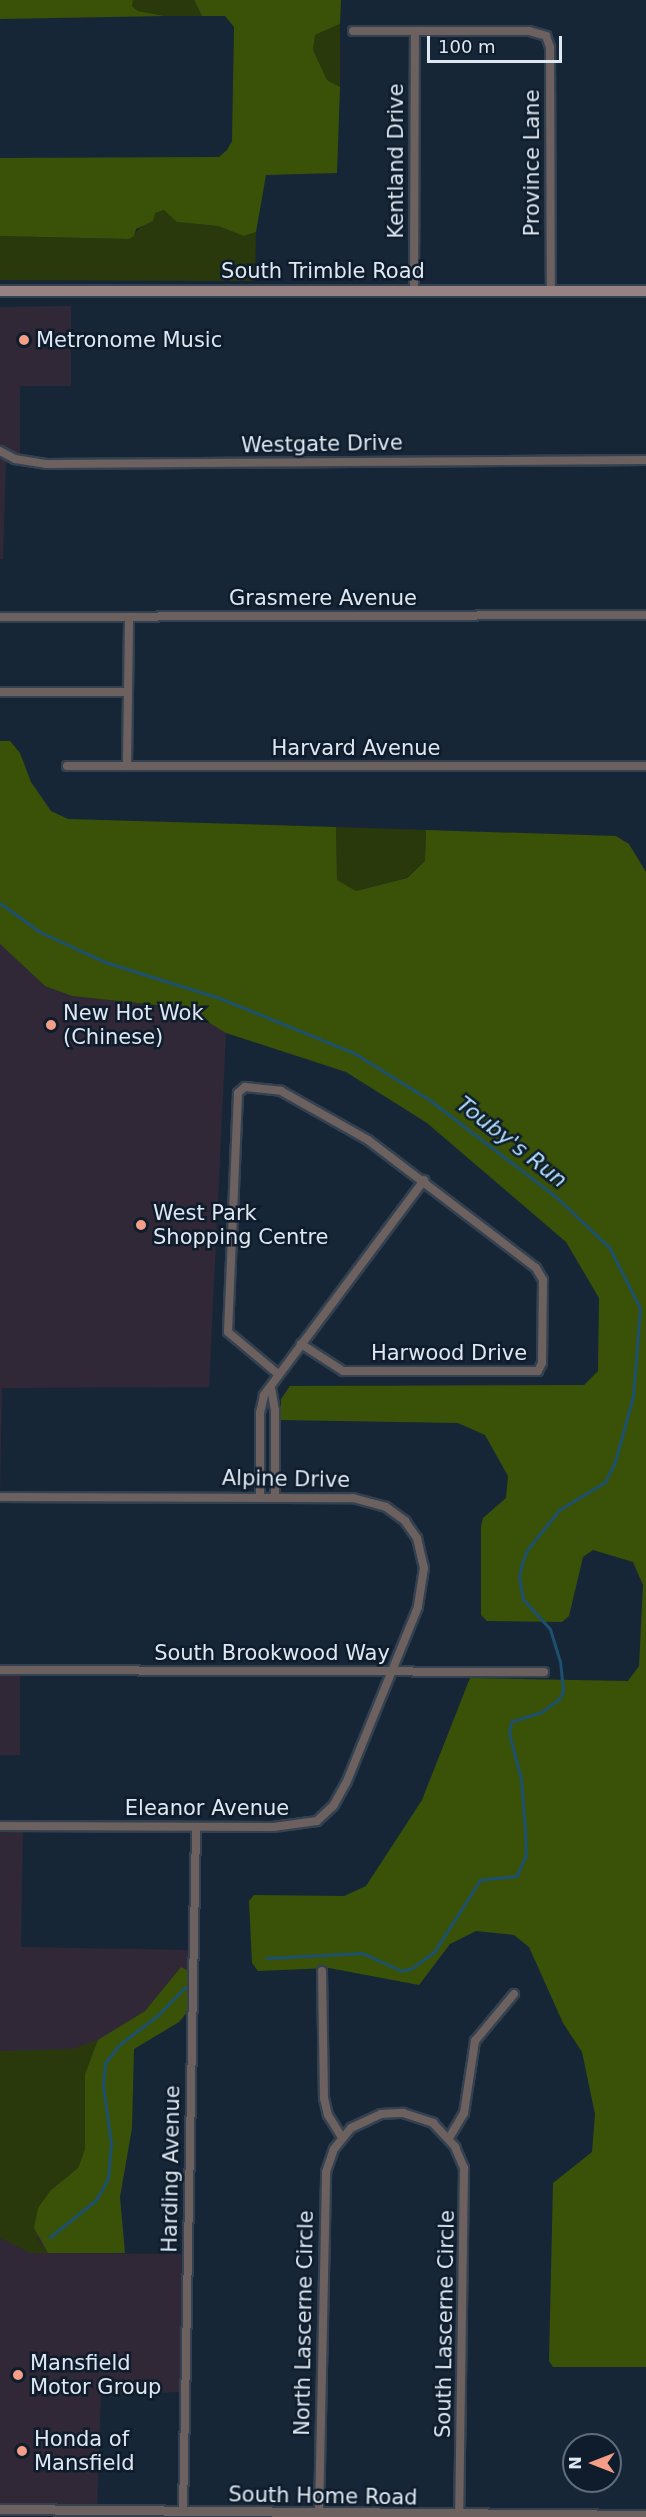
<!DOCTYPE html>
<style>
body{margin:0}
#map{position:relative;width:646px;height:2517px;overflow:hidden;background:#172636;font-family:"DejaVu Sans",sans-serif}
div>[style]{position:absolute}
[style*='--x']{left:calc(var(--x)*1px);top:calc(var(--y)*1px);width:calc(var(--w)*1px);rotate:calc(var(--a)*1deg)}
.commercial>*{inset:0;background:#312837;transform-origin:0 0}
.green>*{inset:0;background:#29390b}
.forest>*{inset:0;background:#3a5207}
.stream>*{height:3px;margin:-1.5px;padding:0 1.5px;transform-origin:1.5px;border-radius:1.5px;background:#1c506e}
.roads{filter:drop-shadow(2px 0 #334150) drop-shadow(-2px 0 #334150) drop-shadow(0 2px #334150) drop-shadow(0 -2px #334150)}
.minor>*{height:8px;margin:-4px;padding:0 4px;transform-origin:4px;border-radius:4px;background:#6d6160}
.tertiary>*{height:9px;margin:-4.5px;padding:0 4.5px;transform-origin:4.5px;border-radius:4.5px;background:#6d6160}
.secondary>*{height:10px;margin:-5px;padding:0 5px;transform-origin:5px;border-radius:5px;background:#968282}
.dots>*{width:16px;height:16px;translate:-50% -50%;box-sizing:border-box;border:3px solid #0e1c2b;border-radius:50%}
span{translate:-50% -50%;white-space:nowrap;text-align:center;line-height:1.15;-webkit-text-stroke:5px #0e1c2b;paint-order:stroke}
.street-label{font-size:21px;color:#dee7f2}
.poi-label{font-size:21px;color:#dee7f2}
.left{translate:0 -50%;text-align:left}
.water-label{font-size:22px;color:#b2defc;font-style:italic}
.north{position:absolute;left:562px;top:2433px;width:60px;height:60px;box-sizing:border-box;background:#0e1c2b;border:2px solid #616d7b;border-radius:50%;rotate:270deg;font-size:16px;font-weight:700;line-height:24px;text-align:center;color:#dee7f2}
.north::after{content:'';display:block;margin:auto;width:21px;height:27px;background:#f49e88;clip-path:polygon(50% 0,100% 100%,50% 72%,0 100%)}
.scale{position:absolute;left:427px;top:36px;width:135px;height:27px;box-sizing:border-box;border:3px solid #dee7f2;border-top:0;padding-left:8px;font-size:18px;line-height:21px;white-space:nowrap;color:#dee7f2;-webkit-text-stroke:4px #0e1c2b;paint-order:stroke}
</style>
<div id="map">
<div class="commercial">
<div style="clip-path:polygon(71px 306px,71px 386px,20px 386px,20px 462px,6px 460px,3px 559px,0 559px,0 307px)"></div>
<div style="clip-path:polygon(0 944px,45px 986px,72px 996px,185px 1008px,226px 1033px,209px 1387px,2px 1388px,0 1497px)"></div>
<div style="left:0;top:1675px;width:20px;height:80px"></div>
<div style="clip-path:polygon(23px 1830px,21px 1947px,190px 1950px,189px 1971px,181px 1967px,145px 2011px,98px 2041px,48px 2253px,182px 2254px,180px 2392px,101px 2395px,97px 2510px,0 2508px,0 1831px)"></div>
</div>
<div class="green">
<div style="clip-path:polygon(133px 0,194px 0,202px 16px,165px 16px,138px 11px,132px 6px)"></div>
<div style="clip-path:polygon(340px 24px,340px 87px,327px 80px,313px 50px,315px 35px)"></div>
<div style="clip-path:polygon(164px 210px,178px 222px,218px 226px,244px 236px,256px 232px,255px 281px,0 280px,0 236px,129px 239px,155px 213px)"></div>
<div style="clip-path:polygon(336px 827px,426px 830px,425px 861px,406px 878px,356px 891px,337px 880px)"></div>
<div style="clip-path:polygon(98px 2040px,85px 2074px,85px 2149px,78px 2168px,51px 2190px,37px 2239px,48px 2253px,31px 2253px,0 2238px,0 2051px,72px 2049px)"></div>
</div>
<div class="forest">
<div style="clip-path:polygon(0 0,133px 0,132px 6px,138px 11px,165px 16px,0 19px)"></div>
<div style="clip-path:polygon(194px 0,341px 0,340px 24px,315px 35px,313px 50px,327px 80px,340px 87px,337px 173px,266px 175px,256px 232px,244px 236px,218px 226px,177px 222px,164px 210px,155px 213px,153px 221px,136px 229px,134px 236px,129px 239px,0 236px,0 158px,219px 157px,227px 150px,232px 141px,234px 27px,225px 16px,202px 16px)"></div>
<div style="clip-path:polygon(0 741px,10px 741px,20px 753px,31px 782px,51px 811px,68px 819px,336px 827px,337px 880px,356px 891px,407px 878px,425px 861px,426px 830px,616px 836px,629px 844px,646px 872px,646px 2367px,553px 2367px,549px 2361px,553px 2183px,592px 2152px,595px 2114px,582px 2052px,563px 2023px,529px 1947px,514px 1935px,476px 1931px,450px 1944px,419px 1985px,329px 1968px,258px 1971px,252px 1963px,249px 1901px,254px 1895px,344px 1896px,366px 1886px,422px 1800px,470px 1678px,628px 1681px,639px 1666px,643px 1585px,633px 1562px,593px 1550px,583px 1557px,569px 1616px,562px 1622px,487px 1621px,481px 1615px,481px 1526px,483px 1518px,506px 1498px,508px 1476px,485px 1435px,458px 1423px,281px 1420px,281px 1399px,290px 1386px,584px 1385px,598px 1371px,599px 1298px,566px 1242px,427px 1123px,346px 1072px,226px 1033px,185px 1008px,72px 996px,45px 986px,0 944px)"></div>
<div style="clip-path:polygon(181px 1967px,189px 1971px,188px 2011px,179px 2022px,134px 2049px,132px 2128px,120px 2197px,125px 2253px,48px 2253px,34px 2228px,38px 2208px,51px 2190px,78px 2168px,85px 2149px,85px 2074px,98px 2040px,145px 2011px)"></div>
</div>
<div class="stream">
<div style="--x:0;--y:903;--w:49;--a:35.9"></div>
<div style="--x:40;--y:932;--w:72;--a:24.8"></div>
<div style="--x:105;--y:962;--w:123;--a:17.5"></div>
<div style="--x:222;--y:999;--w:143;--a:22.2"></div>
<div style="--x:354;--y:1053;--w:91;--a:31.9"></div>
<div style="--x:431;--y:1101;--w:156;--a:37.5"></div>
<div style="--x:555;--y:1196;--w:74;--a:43.4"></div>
<div style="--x:609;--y:1247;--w:68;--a:63.1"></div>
<div style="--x:640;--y:1308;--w:88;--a:94.5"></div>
<div style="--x:633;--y:1396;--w:68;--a:105.3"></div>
<div style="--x:615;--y:1462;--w:22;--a:117"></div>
<div style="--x:605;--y:1482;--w:54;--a:148.7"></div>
<div style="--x:559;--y:1510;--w:51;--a:128.7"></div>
<div style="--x:527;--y:1550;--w:14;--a:111"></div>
<div style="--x:522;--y:1563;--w:14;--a:102"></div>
<div style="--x:519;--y:1577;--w:22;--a:80"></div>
<div style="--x:523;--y:1599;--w:40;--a:48"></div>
<div style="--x:550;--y:1629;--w:34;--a:73"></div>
<div style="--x:560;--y:1661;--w:30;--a:84"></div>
<div style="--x:563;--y:1691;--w:9;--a:117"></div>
<div style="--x:559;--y:1699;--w:22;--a:144"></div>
<div style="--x:541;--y:1712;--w:32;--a:162"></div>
<div style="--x:511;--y:1722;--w:11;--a:100"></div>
<div style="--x:509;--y:1733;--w:48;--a:75.4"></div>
<div style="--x:521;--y:1779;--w:50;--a:85.4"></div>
<div style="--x:525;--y:1829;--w:26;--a:88"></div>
<div style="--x:526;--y:1855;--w:23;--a:115"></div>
<div style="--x:516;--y:1876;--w:36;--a:174"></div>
<div style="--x:480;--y:1880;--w:85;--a:122.6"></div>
<div style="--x:434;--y:1952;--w:27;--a:144"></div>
<div style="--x:412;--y:1968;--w:10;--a:163"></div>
<div style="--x:402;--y:1971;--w:44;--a:-155.8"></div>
<div style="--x:362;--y:1953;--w:96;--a:177"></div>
<div style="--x:50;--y:2237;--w:59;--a:-38.8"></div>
<div style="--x:96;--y:2200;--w:25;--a:-61"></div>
<div style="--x:108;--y:2178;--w:35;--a:-85"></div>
<div style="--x:111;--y:2143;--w:58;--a:-98"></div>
<div style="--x:103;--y:2086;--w:23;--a:-85"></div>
<div style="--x:105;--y:2063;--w:24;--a:-52"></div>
<div style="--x:120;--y:2044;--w:48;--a:-37.3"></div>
<div style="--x:158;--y:2015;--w:39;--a:-46"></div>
</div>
<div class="roads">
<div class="minor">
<div style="--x:353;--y:31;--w:176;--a:0"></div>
<div style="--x:529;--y:31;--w:18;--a:16"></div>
<div style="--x:546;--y:36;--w:12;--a:70"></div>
<div style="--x:550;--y:47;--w:244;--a:89.8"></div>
<div style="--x:414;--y:291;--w:259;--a:-89.8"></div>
<div style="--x:0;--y:451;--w:17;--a:28"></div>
<div style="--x:15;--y:459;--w:31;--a:9"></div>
<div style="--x:46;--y:464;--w:600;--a:-0.38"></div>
<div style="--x:0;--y:617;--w:646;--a:-0.18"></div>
<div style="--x:0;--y:692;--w:128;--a:0"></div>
<div style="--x:67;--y:766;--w:579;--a:0"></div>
<div style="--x:127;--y:766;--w:149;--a:-89.2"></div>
<div style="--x:278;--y:1374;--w:65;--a:-140"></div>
<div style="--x:228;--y:1332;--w:239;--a:-87.6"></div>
<div style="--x:238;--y:1093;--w:9;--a:-41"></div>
<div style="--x:245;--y:1087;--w:36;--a:6"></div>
<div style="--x:281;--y:1091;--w:100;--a:29.4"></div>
<div style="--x:368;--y:1140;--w:211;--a:37.3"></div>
<div style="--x:536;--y:1268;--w:14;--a:60"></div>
<div style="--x:543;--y:1280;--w:83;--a:90.7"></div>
<div style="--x:542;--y:1363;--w:9;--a:117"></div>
<div style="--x:538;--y:1371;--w:195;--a:180"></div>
<div style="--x:343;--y:1371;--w:50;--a:-147.3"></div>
<div style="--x:271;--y:1388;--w:22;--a:80"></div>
<div style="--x:275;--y:1410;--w:87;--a:90"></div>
<div style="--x:0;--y:1497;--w:353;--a:0.2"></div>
<div style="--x:353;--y:1498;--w:34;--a:15"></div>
<div style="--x:386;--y:1507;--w:24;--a:36"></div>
<div style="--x:405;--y:1521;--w:21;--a:55"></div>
<div style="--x:417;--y:1538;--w:31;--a:77"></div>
<div style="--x:424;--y:1568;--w:39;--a:99"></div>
<div style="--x:418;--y:1607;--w:190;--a:112.2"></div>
<div style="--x:346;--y:1783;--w:26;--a:119"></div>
<div style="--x:333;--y:1806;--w:22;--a:137"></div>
<div style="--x:317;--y:1821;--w:44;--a:172.2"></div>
<div style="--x:273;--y:1827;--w:273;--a:-179.8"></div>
<div style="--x:260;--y:1497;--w:84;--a:-90"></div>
<div style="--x:260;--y:1413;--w:18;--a:-77"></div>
<div style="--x:264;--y:1395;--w:268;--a:-53.3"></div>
<div style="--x:0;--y:1670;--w:544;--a:0.21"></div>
<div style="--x:322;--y:1971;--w:127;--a:89.1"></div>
<div style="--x:324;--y:2098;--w:17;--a:77"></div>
<div style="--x:328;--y:2115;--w:26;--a:58"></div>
<div style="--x:449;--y:2138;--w:29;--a:-59"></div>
<div style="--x:464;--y:2113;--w:73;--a:-81.3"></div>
<div style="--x:475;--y:2041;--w:61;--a:-50.3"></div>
<div style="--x:183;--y:2512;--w:685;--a:-88.91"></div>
<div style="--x:319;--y:2514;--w:342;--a:-88.8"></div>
<div style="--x:326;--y:2172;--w:24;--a:-71"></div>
<div style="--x:334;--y:2149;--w:27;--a:-51"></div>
<div style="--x:351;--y:2128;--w:33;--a:-25"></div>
<div style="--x:381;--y:2114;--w:22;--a:-3"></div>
<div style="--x:403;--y:2113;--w:32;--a:18"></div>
<div style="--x:433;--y:2123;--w:33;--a:47"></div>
<div style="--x:455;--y:2147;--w:23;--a:67"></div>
<div style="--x:464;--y:2168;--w:347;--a:90.8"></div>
</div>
<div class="tertiary">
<div style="--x:0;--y:2509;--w:646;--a:0.53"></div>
</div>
<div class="secondary">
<div style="--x:0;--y:291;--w:646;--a:0"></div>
</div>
</div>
<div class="dots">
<div style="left:24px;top:340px;background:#f49e88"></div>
<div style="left:51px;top:1025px;background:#f49e88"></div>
<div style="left:141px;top:1225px;background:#f49e88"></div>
<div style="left:18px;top:2375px;background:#f49e88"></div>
<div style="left:22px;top:2451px;background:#f49e88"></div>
</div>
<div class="street-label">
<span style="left:396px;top:161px;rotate:-90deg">Kentland Drive</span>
<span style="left:532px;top:163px;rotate:-90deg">Province Lane</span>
<span style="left:323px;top:271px">South Trimble Road</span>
<span style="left:322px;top:444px;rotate:-1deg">Westgate Drive</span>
<span style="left:323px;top:598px">Grasmere Avenue</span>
<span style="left:356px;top:748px">Harvard Avenue</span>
<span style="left:449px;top:1353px">Harwood Drive</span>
<span style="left:286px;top:1479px;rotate:1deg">Alpine Drive</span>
<span style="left:272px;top:1653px">South Brookwood Way</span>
<span style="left:207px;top:1808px">Eleanor Avenue</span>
<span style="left:171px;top:2169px;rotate:-89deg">Harding Avenue</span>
<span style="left:304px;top:2323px;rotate:-89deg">North Lascerne Circle</span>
<span style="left:445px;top:2324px;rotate:-89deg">South Lascerne Circle</span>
<span style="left:323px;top:2496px;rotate:1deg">South Home Road</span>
</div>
<div class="poi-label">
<span class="left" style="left:36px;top:340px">Metronome Music</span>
<span class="left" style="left:63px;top:1025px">New Hot Wok<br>(Chinese)</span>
<span class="left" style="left:153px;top:1225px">West Park<br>Shopping Centre</span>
<span class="left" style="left:30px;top:2375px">Mansfield<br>Motor Group</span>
<span class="left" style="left:34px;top:2451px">Honda of<br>Mansfield</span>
</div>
<div class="water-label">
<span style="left:512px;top:1142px;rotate:38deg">Touby's Run</span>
</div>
<div class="north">N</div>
<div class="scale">100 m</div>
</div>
